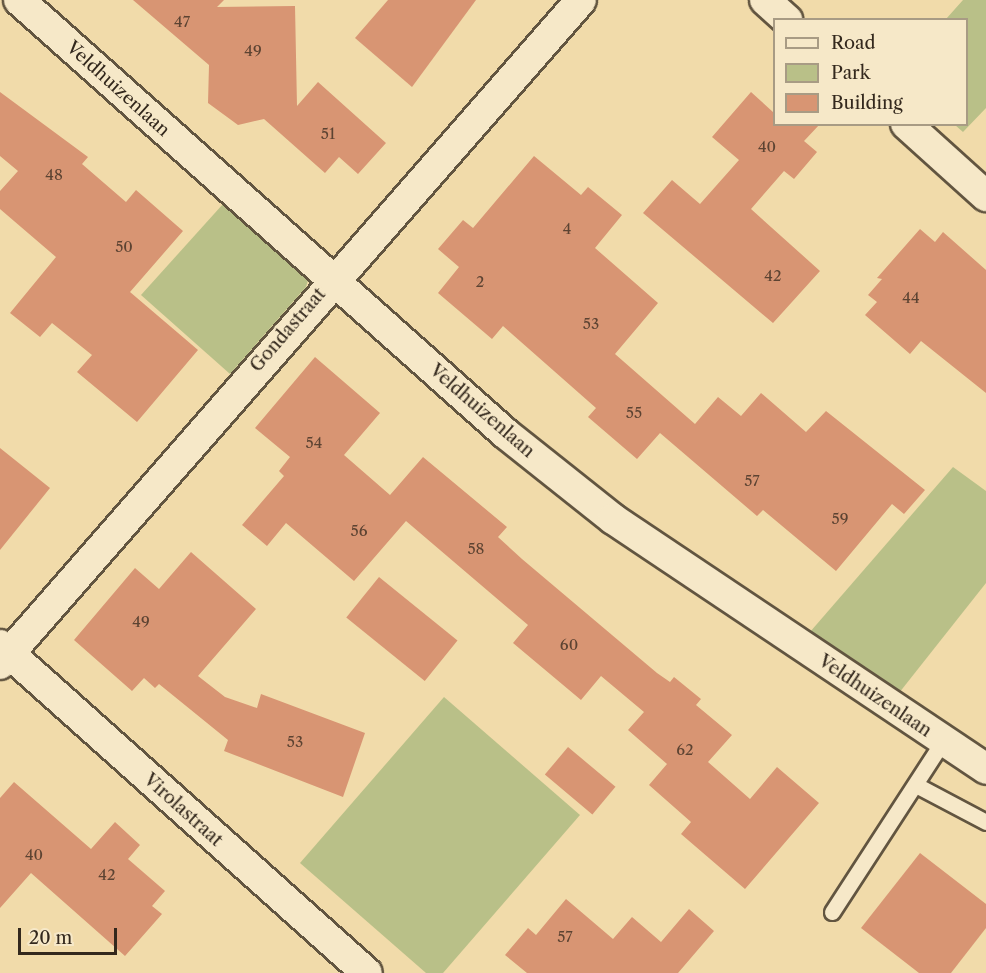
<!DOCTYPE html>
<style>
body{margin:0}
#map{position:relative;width:986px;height:973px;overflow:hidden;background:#f1dbaa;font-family:"Libre Caslon Text",serif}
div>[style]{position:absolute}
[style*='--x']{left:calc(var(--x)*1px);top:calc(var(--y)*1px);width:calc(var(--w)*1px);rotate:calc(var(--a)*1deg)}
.green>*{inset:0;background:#b9c088}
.building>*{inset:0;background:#d89573;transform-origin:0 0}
.roads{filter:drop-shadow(2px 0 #625540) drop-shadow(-2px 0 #625540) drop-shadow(0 2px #625540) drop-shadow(0 -2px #625540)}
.service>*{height:15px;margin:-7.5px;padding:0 7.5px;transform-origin:7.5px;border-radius:7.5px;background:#f6e8c8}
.minor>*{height:30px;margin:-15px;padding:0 15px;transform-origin:15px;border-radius:15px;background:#f6e8c8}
span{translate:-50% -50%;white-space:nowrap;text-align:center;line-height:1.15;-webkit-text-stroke:4.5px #f6e8c8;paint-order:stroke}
.number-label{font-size:15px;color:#5c4332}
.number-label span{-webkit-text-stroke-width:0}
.street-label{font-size:18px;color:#33281d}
.legend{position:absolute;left:773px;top:18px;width:195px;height:108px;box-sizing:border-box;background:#f6e8c8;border:2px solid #a89b84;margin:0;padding:8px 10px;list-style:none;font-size:18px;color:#33281d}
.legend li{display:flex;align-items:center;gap:12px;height:30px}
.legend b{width:30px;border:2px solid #a89b84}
.scale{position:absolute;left:18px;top:928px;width:99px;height:27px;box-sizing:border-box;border:3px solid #33281d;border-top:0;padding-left:8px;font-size:18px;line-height:21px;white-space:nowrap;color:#33281d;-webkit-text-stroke:4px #f6e8c8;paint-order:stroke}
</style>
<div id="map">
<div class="green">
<div style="clip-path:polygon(963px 0,986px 0,986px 108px,963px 132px,955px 125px,966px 124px,966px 20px,946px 19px)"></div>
<div style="clip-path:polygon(223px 204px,309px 277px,306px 287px,230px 374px,141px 295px)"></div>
<div style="clip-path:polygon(953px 467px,986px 491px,986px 583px,899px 693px,810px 632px)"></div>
<div style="clip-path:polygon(444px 697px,580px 815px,443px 973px,426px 973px,300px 863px)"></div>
</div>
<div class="building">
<div style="clip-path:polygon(133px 0,224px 0,217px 7px,295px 6px,297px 106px,318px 82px,386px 143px,358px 174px,339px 157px,325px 173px,264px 119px,238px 125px,208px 103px,209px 65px)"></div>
<div style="clip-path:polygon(388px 0,476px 0,412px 87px,355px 38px)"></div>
<div style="clip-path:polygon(0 92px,88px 157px,82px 164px,126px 202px,136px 190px,183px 231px,130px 292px,198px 350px,137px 422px,77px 372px,92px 355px,52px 323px,40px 337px,10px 313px,56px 257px,0 209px,0 191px,18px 171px,0 156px)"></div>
<div style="clip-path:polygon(751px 92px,774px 113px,774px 124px,820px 124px,804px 141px,817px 152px,794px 179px,784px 171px,751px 209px,820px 271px,773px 323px,643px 213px,672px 180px,700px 204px,739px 160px,712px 137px)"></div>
<div style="clip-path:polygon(534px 156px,581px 195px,588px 187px,622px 215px,595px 248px,658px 303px,615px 354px,695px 424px,718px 397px,741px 416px,761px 393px,806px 432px,826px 411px,925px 490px,904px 514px,892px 504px,836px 571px,763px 510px,757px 516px,660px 433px,637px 459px,588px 417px,596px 408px,503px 326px,492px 339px,438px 293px,459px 267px,438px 249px,463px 220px,473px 228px)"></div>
<div style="clip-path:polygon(920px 229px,935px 242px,943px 232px,986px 270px,986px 393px,921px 341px,910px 354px,865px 315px,877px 302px,868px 295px,882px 279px,877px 278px)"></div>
<div style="clip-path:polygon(315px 357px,380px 413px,344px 455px,390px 495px,423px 457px,507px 527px,498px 537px,522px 559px,657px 673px,670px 682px,674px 677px,701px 699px,696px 705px,732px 735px,708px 762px,750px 799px,777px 767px,819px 803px,745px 889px,681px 834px,691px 822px,649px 785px,667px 764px,628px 730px,644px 712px,601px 676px,581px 700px,513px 643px,528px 625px,406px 521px,354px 581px,286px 523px,267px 546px,242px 525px,284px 476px,279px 471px,290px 457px,255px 428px)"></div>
<div style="clip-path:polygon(0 448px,50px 488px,0 550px)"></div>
<div style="clip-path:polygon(191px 552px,256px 609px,198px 676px,225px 697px,257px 708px,261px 694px,365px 733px,343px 797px,224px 751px,228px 740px,159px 684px,155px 688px,144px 678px,132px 691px,74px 640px,135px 568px,159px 589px)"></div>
<div style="left:379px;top:577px;width:101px;height:52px;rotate:39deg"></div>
<div style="left:568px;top:747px;width:62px;height:36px;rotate:40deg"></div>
<div style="clip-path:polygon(14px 782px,91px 849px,115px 822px,140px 845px,128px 859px,165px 891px,152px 906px,162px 914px,125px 956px,31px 873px,0 908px,0 798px)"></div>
<div style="clip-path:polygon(920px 853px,986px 904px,986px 928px,951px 973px,919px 973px,861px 928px)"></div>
<div style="clip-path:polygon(566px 899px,613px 939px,632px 917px,661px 942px,689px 909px,714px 931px,678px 973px,527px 973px,505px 955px,528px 928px,536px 935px)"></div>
</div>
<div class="roads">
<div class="service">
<div style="--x:916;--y:785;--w:79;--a:27.9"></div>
<div style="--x:832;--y:912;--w:204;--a:-57"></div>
</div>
<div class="minor">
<div style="--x:19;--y:0;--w:651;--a:41.7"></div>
<div style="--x:505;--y:433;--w:138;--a:38.5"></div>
<div style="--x:613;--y:519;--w:449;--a:33.8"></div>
<div style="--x:765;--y:0;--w:30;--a:42"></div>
<div style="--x:906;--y:124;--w:108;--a:42"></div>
<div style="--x:0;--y:645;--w:492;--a:41.8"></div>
<div style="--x:0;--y:664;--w:882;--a:-48.81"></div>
</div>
</div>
<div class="number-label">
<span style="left:182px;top:22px">47</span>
<span style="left:253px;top:51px">49</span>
<span style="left:328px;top:134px">51</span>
<span style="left:767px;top:147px">40</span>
<span style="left:54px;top:175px">48</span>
<span style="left:567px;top:229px">4</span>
<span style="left:124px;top:247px">50</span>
<span style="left:773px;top:276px">42</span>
<span style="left:480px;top:282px">2</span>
<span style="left:911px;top:298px">44</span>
<span style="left:591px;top:324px">53</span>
<span style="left:634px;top:413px">55</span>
<span style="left:314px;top:443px">54</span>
<span style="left:752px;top:481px">57</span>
<span style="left:840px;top:519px">59</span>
<span style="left:359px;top:531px">56</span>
<span style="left:476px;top:549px">58</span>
<span style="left:141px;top:622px">49</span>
<span style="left:569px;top:645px">60</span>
<span style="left:295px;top:742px">53</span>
<span style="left:685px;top:750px">62</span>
<span style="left:34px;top:855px">40</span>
<span style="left:107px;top:875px">42</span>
<span style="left:565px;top:937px">57</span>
</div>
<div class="street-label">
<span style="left:118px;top:89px;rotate:42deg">Veldhuizenlaan</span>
<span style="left:288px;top:330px;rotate:-49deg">Gondastraat</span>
<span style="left:482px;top:411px;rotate:41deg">Veldhuizenlaan</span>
<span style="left:875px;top:696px;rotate:34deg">Veldhuizenlaan</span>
<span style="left:183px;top:810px;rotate:42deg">Virolastraat</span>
</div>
<ul class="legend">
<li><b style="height:8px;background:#f6e8c8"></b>Road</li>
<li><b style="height:16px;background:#b9c088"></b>Park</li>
<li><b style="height:16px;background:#d89573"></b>Building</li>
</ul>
<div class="scale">20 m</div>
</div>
